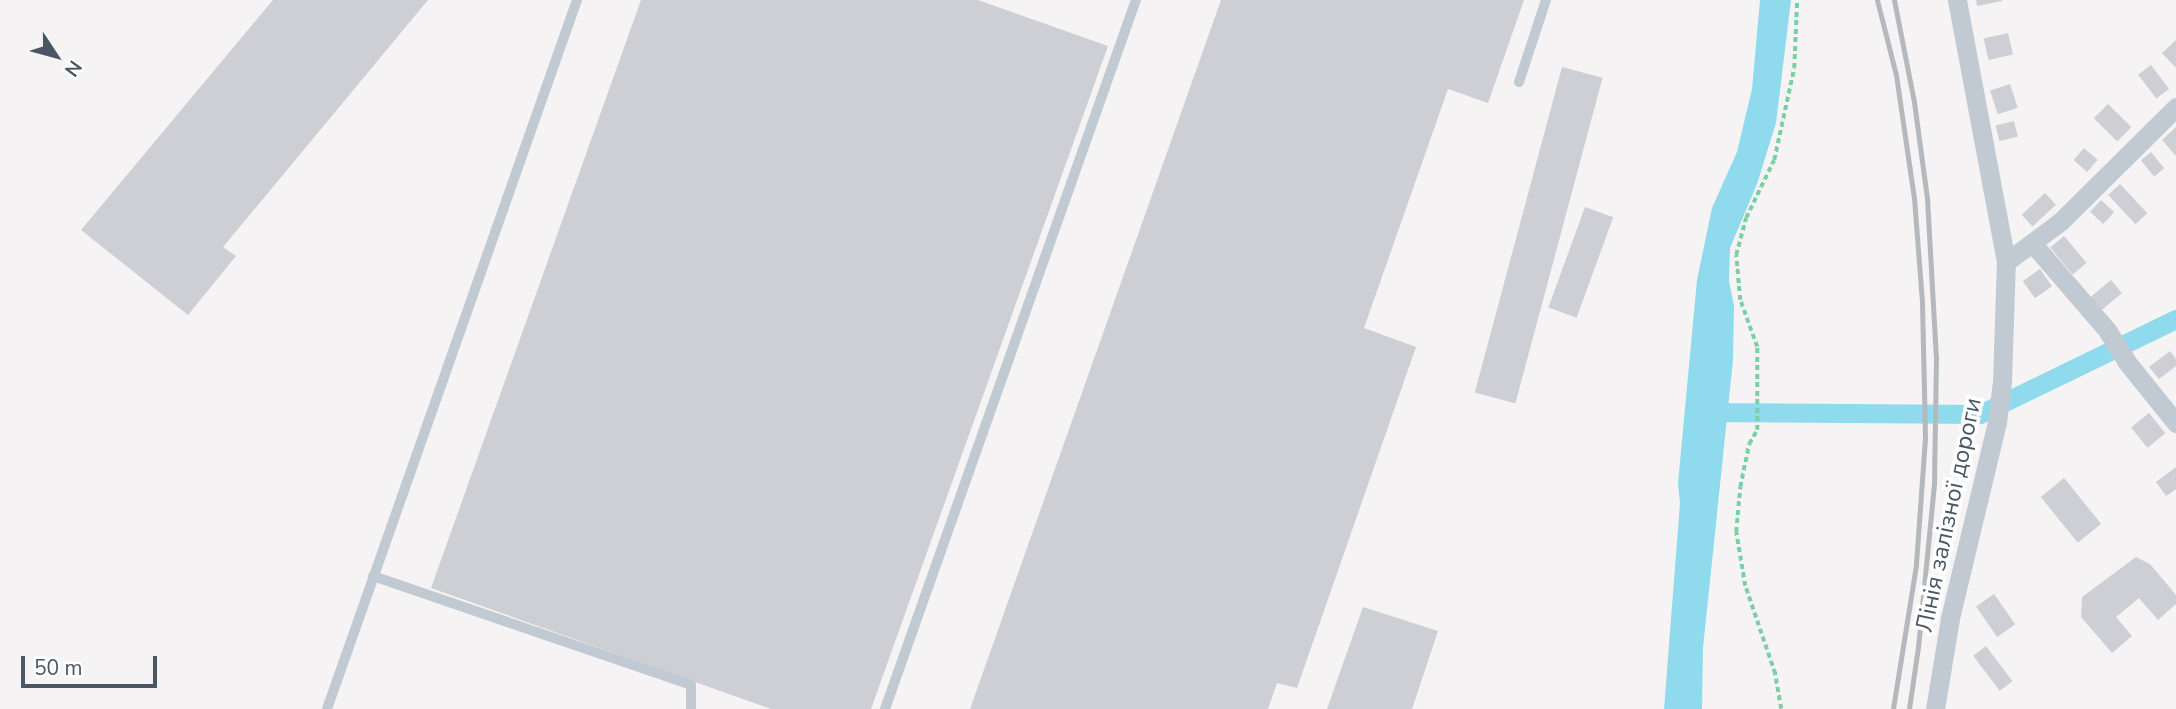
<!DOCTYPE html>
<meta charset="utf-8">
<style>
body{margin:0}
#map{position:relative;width:2176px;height:709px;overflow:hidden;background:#f5f3f3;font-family:"Nunito Sans",sans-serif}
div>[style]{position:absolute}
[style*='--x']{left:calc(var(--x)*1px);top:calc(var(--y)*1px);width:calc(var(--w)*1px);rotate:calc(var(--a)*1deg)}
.water>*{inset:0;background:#90daee}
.canal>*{height:19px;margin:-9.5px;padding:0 9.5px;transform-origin:9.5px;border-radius:9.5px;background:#90daee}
.building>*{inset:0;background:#cdcfd5;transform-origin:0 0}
.path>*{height:3.5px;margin-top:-1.75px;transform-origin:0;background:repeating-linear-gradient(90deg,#7ad0a6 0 5px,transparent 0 8.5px)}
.service>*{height:10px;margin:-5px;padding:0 5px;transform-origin:5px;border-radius:5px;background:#c1cad2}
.minor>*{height:19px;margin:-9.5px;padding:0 9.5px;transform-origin:9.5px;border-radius:9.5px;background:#c1cad2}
.rail>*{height:5px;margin:-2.5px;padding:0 2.5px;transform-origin:2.5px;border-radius:2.5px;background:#b5b8bd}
span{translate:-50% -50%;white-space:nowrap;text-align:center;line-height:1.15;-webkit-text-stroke:7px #fff;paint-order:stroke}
.street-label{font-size:24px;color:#4a5661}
.north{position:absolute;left:21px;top:21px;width:70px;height:70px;-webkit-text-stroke:5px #fff;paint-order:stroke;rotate:126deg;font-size:19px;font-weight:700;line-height:28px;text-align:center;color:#4a5661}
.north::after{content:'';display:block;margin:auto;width:24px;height:32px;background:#4a5661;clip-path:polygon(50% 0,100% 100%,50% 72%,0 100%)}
.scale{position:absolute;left:21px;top:656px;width:136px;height:32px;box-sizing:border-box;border:4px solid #4a5661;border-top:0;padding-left:9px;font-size:21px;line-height:24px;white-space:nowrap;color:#4a5661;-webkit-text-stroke:5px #fff;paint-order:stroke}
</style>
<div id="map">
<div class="water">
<div style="clip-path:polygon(1760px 0,1791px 0,1776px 123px,1757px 184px,1730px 248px,1729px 281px,1734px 306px,1733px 360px,1703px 648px,1702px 709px,1664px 709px,1680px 503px,1678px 483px,1697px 280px,1712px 208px,1737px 152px,1752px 89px)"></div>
</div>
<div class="canal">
<div style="--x:1702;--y:412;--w:278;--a:0.4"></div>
<div style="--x:1980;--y:414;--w:218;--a:-25.9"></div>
</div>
<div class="building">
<div style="clip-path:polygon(273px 0,428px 0,223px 247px,236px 256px,188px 315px,81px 230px)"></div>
<div style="clip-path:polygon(641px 0,978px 0,1108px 46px,871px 709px,771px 709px,431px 588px)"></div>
<div style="clip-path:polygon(1221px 0,1524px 0,1488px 103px,1448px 89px,1364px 328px,1416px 347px,1297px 688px,1277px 683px,1268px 709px,970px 709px)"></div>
<div style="clip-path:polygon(1976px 0,2002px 0,2002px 1px,1977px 6px)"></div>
<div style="left:2008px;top:33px;width:22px;height:25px;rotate:77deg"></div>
<div style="clip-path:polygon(2176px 40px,2176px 68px,2162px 53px)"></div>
<div style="left:2151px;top:65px;width:30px;height:16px;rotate:53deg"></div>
<div style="left:1562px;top:67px;width:42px;height:337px;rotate:15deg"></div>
<div style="left:2010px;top:84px;width:25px;height:21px;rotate:72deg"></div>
<div style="left:2108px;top:104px;width:33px;height:20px;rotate:45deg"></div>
<div style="left:2014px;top:121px;width:16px;height:19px;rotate:76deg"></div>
<div style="clip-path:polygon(2176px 127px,2176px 156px,2162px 140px)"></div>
<div style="left:2084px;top:148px;width:18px;height:16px;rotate:41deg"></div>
<div style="left:2151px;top:152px;width:21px;height:13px;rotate:51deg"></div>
<div style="left:2120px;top:184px;width:40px;height:16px;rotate:47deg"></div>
<div style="left:2045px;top:193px;width:16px;height:32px;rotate:47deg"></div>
<div style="left:2101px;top:200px;width:18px;height:16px;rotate:43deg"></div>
<div style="left:1585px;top:207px;width:30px;height:107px;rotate:20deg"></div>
<div style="left:2064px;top:236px;width:35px;height:18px;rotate:50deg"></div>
<div style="left:2040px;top:269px;width:21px;height:21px;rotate:55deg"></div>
<div style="left:2111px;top:280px;width:17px;height:27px;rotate:50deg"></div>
<div style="clip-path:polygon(2170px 351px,2176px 359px,2176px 366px,2159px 379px,2149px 367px)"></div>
<div style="left:2149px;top:413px;width:26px;height:23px;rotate:51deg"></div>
<div style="clip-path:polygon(2176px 467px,2176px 489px,2166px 496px,2156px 482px)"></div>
<div style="left:2064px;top:478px;width:59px;height:30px;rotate:51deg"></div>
<div style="clip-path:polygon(2136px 557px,2150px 564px,2176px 595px,2176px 604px,2158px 620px,2139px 598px,2116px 617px,2132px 636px,2112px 653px,2081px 617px,2082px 597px)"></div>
<div style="left:1994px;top:594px;width:37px;height:22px;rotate:55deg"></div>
<div style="clip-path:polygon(1363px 607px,1438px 631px,1412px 709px,1327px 709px)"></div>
<div style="left:1986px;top:646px;width:44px;height:16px;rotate:53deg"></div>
</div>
<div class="path">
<div style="--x:1781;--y:709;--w:36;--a:-100"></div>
<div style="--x:1775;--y:674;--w:93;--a:-108.8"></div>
<div style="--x:1745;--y:586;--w:55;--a:-99.5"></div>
<div style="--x:1736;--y:532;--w:45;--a:-84.9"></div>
<div style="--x:1740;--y:487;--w:44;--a:-78.2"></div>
<div style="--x:1749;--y:444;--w:16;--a:-60"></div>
<div style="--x:1757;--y:430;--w:83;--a:-90"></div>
<div style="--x:1757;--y:347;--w:50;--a:-109.9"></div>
<div style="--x:1740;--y:300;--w:45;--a:-95.1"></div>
<div style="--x:1736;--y:255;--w:38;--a:-75"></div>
<div style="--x:1746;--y:218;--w:64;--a:-64.2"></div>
<div style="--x:1774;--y:160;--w:94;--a:-77.7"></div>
<div style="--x:1794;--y:68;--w:68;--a:-87.5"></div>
</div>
<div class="service">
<div style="--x:1519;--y:82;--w:86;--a:-71.8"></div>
<div style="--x:373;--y:576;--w:336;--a:18.9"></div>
<div style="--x:691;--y:685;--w:24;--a:90"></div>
<div style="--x:327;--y:709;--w:752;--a:-70.58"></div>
<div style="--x:885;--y:709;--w:752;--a:-70.51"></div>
</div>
<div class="minor">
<div style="--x:2033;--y:244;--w:113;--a:49.3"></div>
<div style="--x:2107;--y:330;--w:36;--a:58"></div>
<div style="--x:2126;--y:361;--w:80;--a:51.1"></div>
<div style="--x:2006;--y:262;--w:69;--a:-36.7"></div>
<div style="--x:2061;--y:221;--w:162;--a:-44.7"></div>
<div style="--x:1935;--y:709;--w:92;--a:-80.6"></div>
<div style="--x:1950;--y:618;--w:202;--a:-76.5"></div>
<div style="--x:1997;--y:422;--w:41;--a:-83"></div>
<div style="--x:2002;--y:381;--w:119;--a:-88.1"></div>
<div style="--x:2006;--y:262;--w:267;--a:-100.6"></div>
</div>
<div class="rail">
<div style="--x:1877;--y:0;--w:77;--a:75.8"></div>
<div style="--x:1896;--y:75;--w:124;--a:81.7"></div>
<div style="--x:1914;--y:198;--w:105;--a:85.6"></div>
<div style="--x:1922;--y:303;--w:87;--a:88.7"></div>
<div style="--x:1924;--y:390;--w:48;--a:88.8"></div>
<div style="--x:1925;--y:438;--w:127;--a:94.1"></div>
<div style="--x:1916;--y:565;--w:146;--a:99.1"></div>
<div style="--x:1894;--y:0;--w:104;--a:78.9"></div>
<div style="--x:1914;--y:102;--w:97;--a:82.3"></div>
<div style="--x:1927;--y:198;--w:159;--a:86.8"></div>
<div style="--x:1936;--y:357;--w:127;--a:90.9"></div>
<div style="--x:1934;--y:484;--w:164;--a:95.6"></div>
<div style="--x:1918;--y:647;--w:63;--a:98.3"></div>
</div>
<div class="street-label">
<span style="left:1949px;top:515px;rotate:-78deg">Лінія залізної дороги</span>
</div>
<div class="north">N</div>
<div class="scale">50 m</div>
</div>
